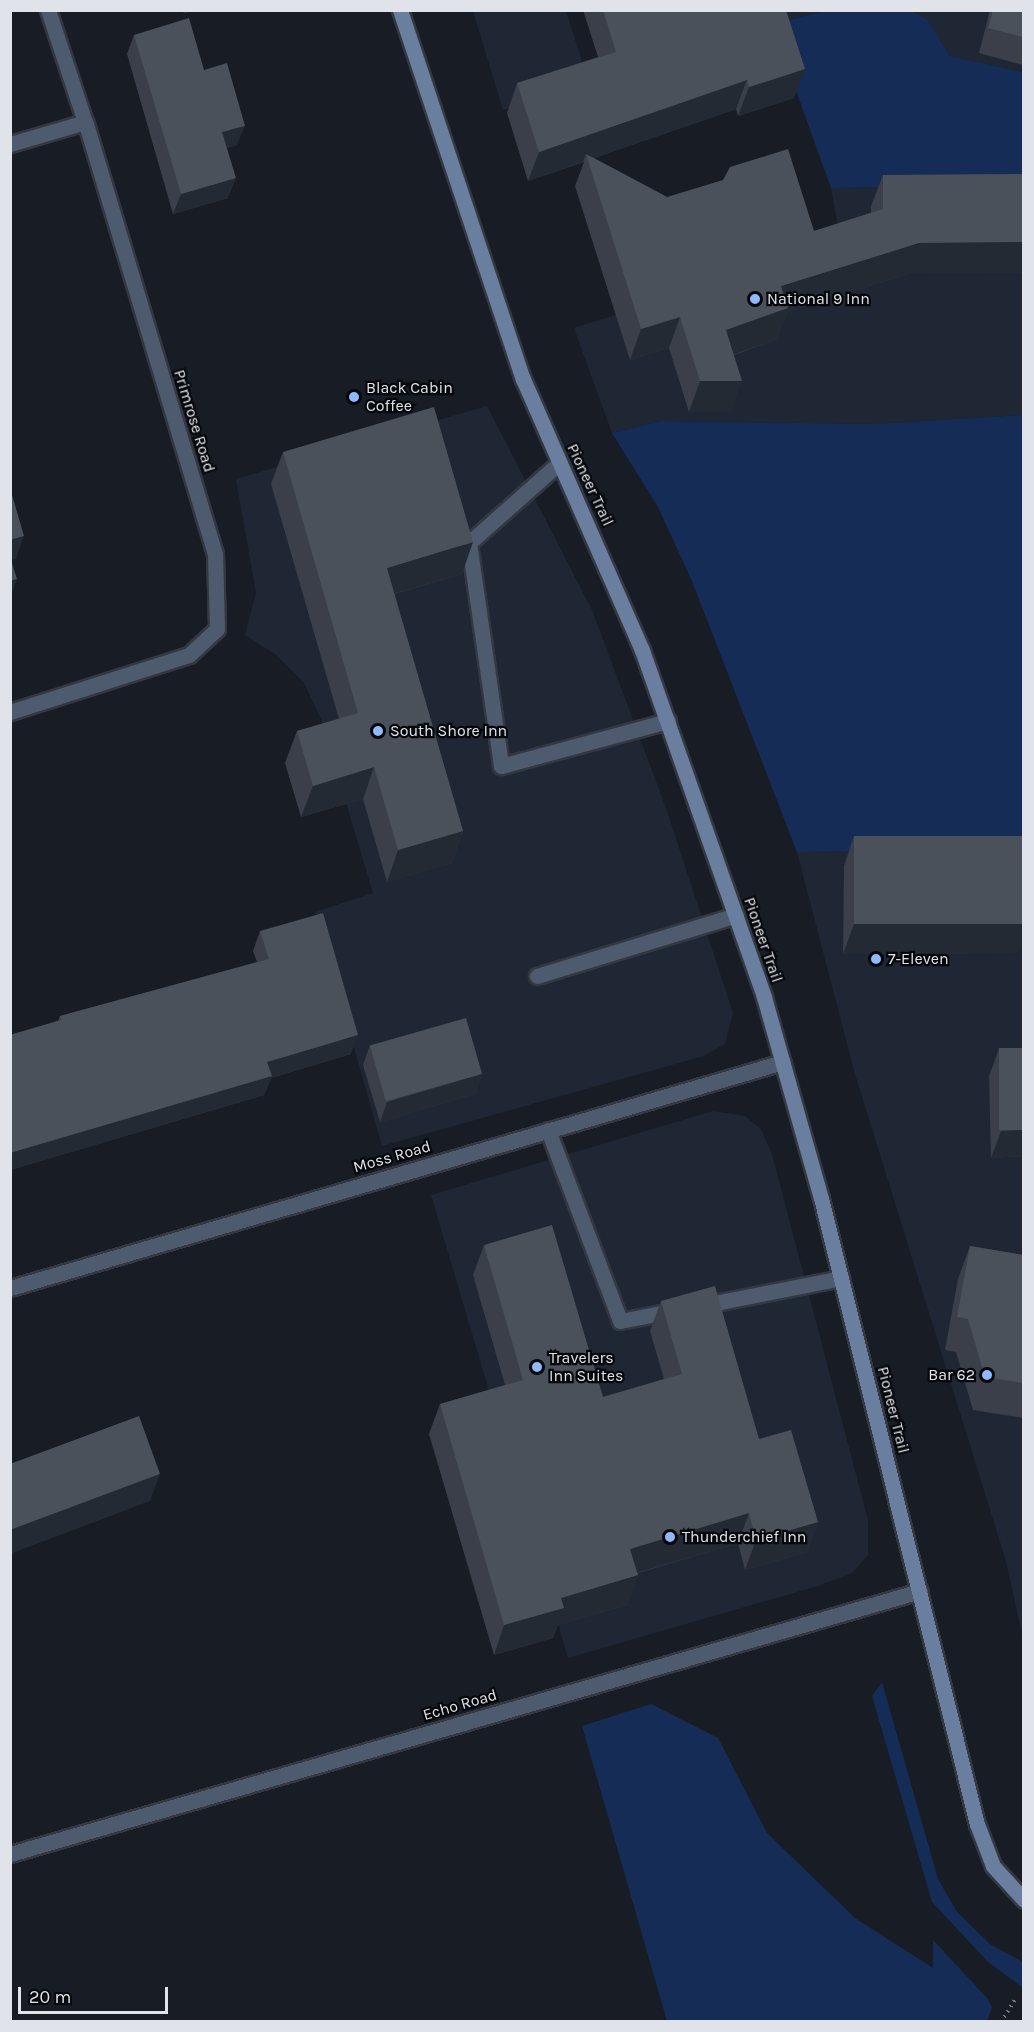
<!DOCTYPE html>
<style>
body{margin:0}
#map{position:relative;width:1034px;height:2032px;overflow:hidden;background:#171c25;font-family:Karla,sans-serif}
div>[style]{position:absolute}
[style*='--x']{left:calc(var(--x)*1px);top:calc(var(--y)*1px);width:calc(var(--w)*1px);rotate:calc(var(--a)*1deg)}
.built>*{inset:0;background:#1f2735}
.green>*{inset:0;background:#152d56}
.path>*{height:4px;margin-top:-2px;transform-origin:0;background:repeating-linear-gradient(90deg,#747980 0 1.5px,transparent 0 6px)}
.roads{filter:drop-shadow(2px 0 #333841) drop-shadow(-2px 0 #333841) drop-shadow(0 2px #333841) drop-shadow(0 -2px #333841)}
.service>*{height:15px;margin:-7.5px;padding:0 7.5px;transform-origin:7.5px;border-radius:7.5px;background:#4e5b6f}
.minor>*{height:15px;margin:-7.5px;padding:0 7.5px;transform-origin:7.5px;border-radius:7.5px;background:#4e5b6f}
.tertiary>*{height:15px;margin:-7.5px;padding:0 7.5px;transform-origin:7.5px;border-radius:7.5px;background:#4e5b6f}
.secondary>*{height:15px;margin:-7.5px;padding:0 7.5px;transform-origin:7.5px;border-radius:7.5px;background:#6a7e9f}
.wall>*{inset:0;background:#3a3f49}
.shaded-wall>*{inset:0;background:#242a33}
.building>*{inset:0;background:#4b515a;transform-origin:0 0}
.dots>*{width:16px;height:16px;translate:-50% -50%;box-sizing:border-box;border:3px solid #05070a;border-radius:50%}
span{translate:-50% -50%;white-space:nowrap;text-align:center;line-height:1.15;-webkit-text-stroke:4.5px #05070a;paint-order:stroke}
.poi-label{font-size:16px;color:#e0e4ea}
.left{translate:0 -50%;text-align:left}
.right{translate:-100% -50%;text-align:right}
.street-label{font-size:16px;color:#e0e4ea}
.frame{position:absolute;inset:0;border:12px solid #e0e4ea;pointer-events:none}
.scale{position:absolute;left:18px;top:1987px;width:150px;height:27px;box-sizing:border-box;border:3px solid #e0e4ea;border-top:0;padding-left:8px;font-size:18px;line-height:21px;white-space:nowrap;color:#e0e4ea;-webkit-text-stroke:4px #05070a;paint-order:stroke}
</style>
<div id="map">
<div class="built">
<div style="clip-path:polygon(768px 10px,825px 11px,772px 24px)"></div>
<div style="clip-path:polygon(473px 11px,566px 11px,589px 83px,503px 110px)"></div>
<div style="clip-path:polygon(912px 11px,1023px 11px,1023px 72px,950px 56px,927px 19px)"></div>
<div style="clip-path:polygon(1023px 186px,1023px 415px,874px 424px,661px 421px,612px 433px,574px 328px,841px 243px,831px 188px)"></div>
<div style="clip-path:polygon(487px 406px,592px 610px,666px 808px,733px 1013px,725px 1044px,704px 1056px,382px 1146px,315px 912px,373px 893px,321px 719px,304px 683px,275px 654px,245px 635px,256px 593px,236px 479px)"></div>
<div style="clip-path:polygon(1023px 850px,1023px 1637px,1005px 1558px,855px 1074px,797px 852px)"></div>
<div style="clip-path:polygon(713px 1111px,745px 1116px,761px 1129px,772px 1154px,868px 1520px,868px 1555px,852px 1573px,818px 1586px,568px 1658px,431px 1195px)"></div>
</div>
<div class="green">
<div style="clip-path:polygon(825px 11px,912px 11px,927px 19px,950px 56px,1023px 72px,1023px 186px,831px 188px,772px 24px)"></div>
<div style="clip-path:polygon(1023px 415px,1023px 850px,797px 852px,692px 581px,658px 507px,612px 433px,661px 421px,874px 424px)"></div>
<div style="clip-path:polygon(882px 1682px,938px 1879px,957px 1912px,991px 1945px,1023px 1962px,1023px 1988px,988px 1962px,932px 1902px,872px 1696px)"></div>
<div style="clip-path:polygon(651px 1704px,718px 1738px,767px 1833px,855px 1918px,933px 1968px,933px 1940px,987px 1998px,992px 2008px,987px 2021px,667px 2021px,582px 1726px)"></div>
</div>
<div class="path">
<div style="--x:1001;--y:2022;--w:28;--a:-58"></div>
</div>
<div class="roads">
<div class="service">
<div style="--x:559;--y:463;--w:120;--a:138.4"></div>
<div style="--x:469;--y:543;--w:225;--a:81.8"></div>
<div style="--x:501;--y:766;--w:173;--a:-15.1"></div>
<div style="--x:537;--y:976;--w:208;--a:-17"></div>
<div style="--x:548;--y:1130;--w:204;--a:69.3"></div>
<div style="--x:620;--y:1321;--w:57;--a:-11.1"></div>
<div style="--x:700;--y:1306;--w:144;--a:-11.2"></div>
</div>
<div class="minor">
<div style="--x:10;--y:712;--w:188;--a:-17.7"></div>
<div style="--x:189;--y:655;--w:38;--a:-43"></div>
<div style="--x:217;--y:629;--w:75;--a:-91.5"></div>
<div style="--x:215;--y:554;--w:451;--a:-106.7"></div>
<div style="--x:10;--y:1288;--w:805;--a:-16.3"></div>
<div style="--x:10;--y:1854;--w:947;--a:-16.12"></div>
</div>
<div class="tertiary">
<div style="--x:10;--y:144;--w:78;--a:-16.3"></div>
<div style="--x:85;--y:122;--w:118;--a:-108.3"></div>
</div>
<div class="secondary">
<div style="--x:400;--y:10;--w:389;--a:71.6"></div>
<div style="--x:523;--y:379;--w:296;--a:66.3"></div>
<div style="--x:642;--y:650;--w:368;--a:70.6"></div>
<div style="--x:764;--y:997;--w:209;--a:74.2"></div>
<div style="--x:821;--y:1198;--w:645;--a:76.01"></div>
<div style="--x:977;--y:1824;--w:45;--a:69.1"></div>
<div style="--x:993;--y:1866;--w:46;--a:47.6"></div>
</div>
</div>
<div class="wall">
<div style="clip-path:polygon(583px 10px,786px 10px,794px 98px,738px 116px,736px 109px,594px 158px,667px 197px,814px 231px,871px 213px,871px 206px,883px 175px,908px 274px,787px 312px,777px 339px,734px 355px,731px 412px,689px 412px,669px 348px,630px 360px,575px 186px,584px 162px,528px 181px,507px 113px,517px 83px,598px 57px)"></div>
<div style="clip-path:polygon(990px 10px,1023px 10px,1023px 65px,979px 53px)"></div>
<div style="clip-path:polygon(134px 35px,204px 70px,237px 145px,227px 148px,228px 198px,173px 214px,127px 54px)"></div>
<div style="clip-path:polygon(283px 452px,462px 574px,394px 594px,463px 831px,452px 863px,387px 882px,363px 799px,301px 817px,285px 763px,297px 731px,339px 719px,271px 484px)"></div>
<div style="clip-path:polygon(854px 836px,1023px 836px,1023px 944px,1021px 944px,1017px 953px,843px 954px,844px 866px)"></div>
<div style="clip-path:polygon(260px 931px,351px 1054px,271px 1078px,264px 1095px,10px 1170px,10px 1035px,58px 1021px,60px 1016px,257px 962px,253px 951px)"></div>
<div style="clip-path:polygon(370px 1045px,482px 1074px,475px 1094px,380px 1122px,363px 1065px)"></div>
<div style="clip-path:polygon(1023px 1048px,1023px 1156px,991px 1158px,989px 1076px,999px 1049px)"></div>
<div style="clip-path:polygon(484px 1245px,603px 1397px,664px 1379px,650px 1331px,661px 1301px,818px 1522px,807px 1552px,745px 1570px,738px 1543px,638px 1573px,638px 1575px,627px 1605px,558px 1625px,553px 1638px,494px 1655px,429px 1434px,440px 1404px,505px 1385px,473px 1275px)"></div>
<div style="clip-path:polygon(970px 1246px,1023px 1255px,1023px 1418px,973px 1410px,956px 1352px,945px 1350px,958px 1279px)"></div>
</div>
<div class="shaded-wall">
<div style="clip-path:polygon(185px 10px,195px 10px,183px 14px)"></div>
<div style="clip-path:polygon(805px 69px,794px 98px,738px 116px,749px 87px)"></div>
<div style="clip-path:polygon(747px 80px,736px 109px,588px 160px,586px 154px,583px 162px,528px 181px,539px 152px)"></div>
<div style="clip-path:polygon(245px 126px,237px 145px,215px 152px,222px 132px)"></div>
<div style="clip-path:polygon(236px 178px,228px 198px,173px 214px,181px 194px)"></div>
<div style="clip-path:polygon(1023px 242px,1023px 273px,908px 274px,787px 312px,777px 339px,715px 361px,726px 330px,781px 286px,919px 243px)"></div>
<div style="clip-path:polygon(680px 317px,669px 348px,630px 360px,641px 329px)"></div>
<div style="clip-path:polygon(700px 381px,742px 381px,731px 412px,689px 412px)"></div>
<div style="clip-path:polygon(24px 536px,16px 559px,10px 560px,10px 540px)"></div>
<div style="clip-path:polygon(473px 542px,462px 574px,375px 599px,387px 568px)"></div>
<div style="clip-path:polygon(17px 579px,10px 598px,10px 581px)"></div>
<div style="clip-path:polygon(374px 767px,363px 799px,301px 817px,313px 786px)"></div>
<div style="clip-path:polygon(463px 831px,452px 863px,387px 882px,398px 850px)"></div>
<div style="clip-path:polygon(1023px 923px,1023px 944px,1021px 944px,1017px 953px,843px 954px,854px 924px)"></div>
<div style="clip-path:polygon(358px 1035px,351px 1054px,271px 1078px,264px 1095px,10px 1170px,10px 1153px,267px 1062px)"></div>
<div style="clip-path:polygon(482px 1074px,475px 1094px,380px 1122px,387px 1102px)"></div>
<div style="clip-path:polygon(1023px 1130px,1023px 1156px,991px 1158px,1001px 1131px)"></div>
<div style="clip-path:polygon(160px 1474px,150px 1501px,10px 1554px,10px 1530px)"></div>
<div style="clip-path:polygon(749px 1513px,738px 1543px,619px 1578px,630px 1549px)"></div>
<div style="clip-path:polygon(818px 1522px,807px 1552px,745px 1570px,756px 1540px)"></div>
<div style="clip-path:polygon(638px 1575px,627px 1605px,558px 1625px,553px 1638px,494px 1655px,504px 1625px,561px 1598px)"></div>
</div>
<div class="building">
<div style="clip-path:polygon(603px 10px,786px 10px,805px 69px,749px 87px,747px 80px,539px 152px,517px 83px,616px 52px)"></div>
<div style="clip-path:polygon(993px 10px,1023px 10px,1023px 37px,988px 28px)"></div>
<div style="clip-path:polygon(189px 18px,204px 70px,227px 63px,245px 126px,222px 132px,236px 178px,181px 194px,134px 35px)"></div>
<div style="clip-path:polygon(788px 149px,814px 231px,883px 209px,883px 175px,1023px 174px,1023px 242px,919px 243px,781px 286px,788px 308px,726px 330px,742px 381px,700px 381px,680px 317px,641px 329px,586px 154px,667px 197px,723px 180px,730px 167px)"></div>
<div style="clip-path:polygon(434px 407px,473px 542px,387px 568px,463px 831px,398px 850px,374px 767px,313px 786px,297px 731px,358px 713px,283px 452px)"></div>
<div style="clip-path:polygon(10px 488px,24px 536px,10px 540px)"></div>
<div style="clip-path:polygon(10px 557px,17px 579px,10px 581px)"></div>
<div style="left:854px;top:836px;width:169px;height:88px"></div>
<div style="clip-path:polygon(323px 913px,358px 1035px,267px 1062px,272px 1076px,10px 1153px,10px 1035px,61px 1020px,60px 1016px,269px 959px,260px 931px)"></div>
<div style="left:466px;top:1018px;width:58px;height:100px;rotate:74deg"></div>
<div style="left:1023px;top:1048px;width:82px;height:24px;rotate:90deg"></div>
<div style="clip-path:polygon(552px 1225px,603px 1397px,682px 1374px,661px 1301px,715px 1286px,759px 1439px,791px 1430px,818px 1522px,756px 1540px,749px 1513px,630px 1549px,638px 1575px,561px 1598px,564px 1608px,504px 1625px,440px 1404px,523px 1380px,484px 1245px)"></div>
<div style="clip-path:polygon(970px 1246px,1023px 1255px,1023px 1383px,985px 1377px,968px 1319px,957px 1317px)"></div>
<div style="clip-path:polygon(139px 1416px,160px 1474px,10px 1530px,10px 1464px)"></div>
</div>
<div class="dots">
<div style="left:755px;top:299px;background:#90b8fd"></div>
<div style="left:354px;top:397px;background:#90b8fd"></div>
<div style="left:378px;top:731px;background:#90b8fd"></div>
<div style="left:876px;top:959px;background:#90b8fd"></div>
<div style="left:537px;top:1367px;background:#90b8fd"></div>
<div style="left:987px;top:1375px;background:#90b8fd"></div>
<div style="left:670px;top:1537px;background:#90b8fd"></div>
</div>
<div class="poi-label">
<span class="left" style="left:767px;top:299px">National 9 Inn</span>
<span class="left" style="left:366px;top:397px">Black Cabin<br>Coffee</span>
<span class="left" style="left:390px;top:731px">South Shore Inn</span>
<span class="left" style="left:888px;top:959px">7-Eleven</span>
<span class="left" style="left:549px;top:1367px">Travelers<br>Inn Suites</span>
<span class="right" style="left:975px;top:1375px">Bar 62</span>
<span class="left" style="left:682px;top:1537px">Thunderchief Inn</span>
</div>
<div class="street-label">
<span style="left:194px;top:421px;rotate:73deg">Primrose Road</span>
<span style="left:590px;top:485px;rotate:65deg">Pioneer Trail</span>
<span style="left:763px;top:940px;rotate:71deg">Pioneer Trail</span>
<span style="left:392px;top:1157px;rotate:-16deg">Moss Road</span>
<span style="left:893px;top:1410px;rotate:76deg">Pioneer Trail</span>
<span style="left:460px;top:1705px;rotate:-16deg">Echo Road</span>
</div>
<div class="frame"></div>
<div class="scale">20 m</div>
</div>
